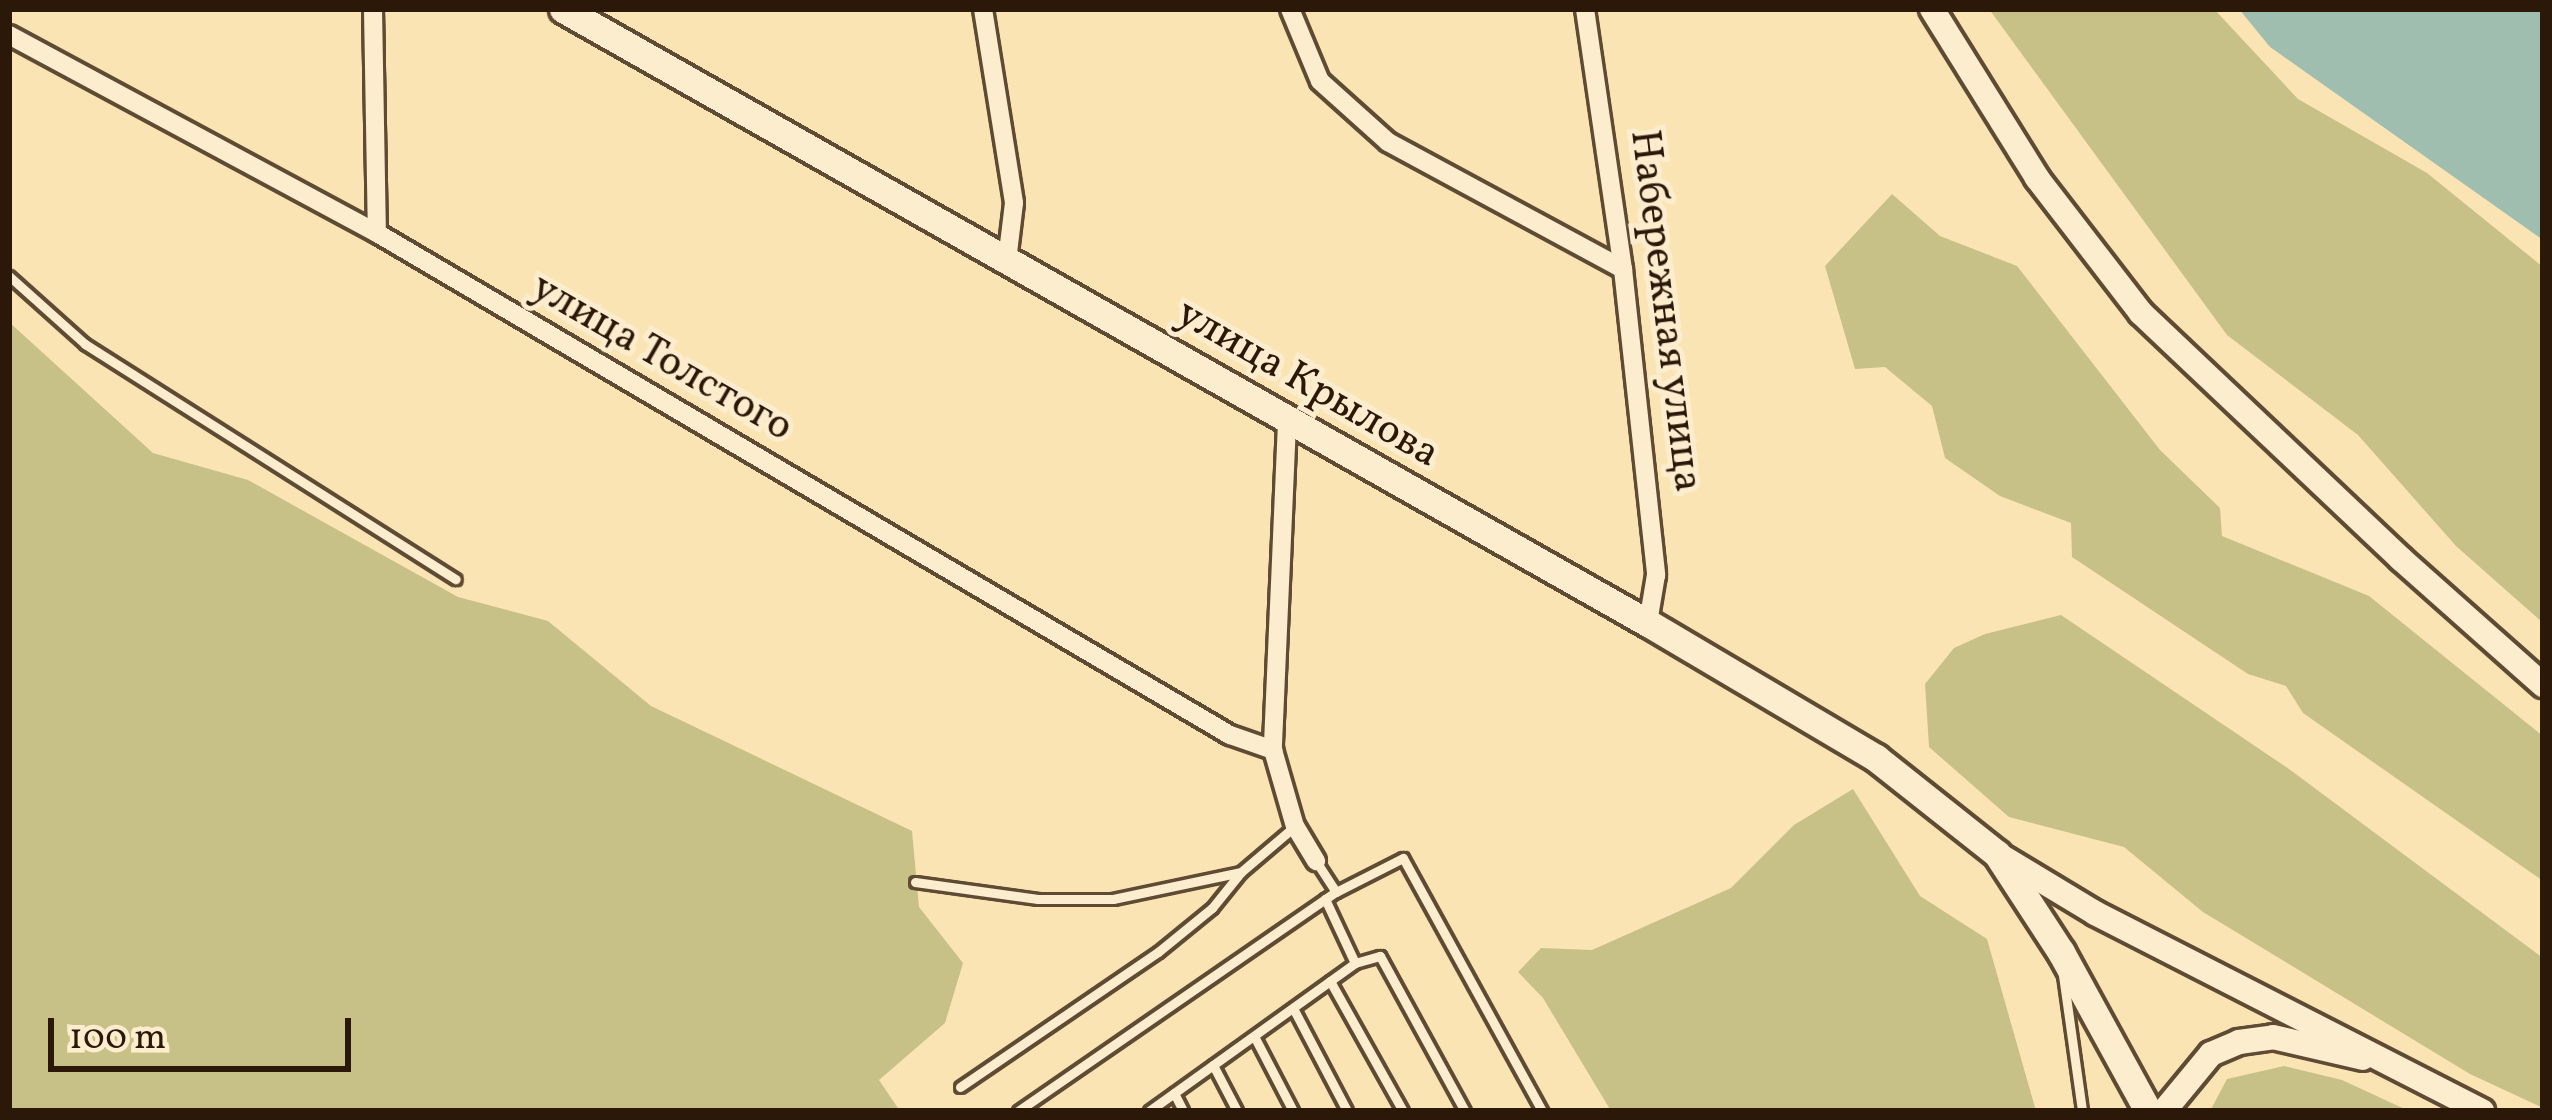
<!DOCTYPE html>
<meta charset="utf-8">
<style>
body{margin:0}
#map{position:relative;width:2552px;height:1120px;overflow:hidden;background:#fbe4b4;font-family:Vollkorn,serif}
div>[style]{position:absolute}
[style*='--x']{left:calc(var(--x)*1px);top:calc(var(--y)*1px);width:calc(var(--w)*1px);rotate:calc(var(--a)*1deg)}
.green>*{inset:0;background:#c7c187}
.water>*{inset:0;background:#9fbeaf}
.roads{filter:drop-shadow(3px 0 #5f4b33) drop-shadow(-3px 0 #5f4b33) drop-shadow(0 3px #5f4b33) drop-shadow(0 -3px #5f4b33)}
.service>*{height:9px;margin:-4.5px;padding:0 4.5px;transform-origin:4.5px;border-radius:4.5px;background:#fcedce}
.minor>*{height:18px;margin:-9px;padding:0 9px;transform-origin:9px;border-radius:9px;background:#fcedce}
.tertiary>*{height:24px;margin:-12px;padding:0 12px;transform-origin:12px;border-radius:12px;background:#fcedce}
.secondary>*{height:27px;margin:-13.5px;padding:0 13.5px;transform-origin:13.5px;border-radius:13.5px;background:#fcedce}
span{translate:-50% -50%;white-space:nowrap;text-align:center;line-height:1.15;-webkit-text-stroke:10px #fcedce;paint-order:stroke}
.street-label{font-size:42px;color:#2b1808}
.frame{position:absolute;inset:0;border:12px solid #2b1808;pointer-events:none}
.scale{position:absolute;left:48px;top:1018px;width:303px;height:54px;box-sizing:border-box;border:6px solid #2b1808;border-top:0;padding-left:15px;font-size:36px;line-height:42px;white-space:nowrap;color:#2b1808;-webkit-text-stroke:9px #fcedce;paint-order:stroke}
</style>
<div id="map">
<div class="green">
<div style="clip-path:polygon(1989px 9px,2214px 9px,2298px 99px,2427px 173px,2543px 267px,2543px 623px,2456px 546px,2358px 435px,2227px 335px)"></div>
<div style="clip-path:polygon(1892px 194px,1940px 236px,2017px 266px,2160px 450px,2220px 508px,2222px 536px,2369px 596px,2543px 736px,2543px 881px,2303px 713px,2286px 686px,2248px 674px,2072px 557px,2071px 523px,2000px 496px,1945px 458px,1932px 406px,1885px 367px,1855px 369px,1825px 266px)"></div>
<div style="clip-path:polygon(9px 322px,153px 453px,248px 480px,458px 597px,548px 621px,651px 706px,912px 831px,919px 907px,963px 963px,945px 1023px,879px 1080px,900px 1111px,9px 1111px)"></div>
<div style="clip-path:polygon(2061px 615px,2289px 769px,2543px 958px,2543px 1108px,2470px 1074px,2203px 912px,2124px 847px,2009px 817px,1929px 747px,1925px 684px,1954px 648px,1985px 634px)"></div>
<div style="clip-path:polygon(1853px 789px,1920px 896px,1987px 939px,2036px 1111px,1611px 1111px,1543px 998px,1518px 972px,1541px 948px,1592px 950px,1731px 888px,1794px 825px)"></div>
<div style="clip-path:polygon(2284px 1066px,2342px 1080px,2409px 1111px,2210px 1111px,2227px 1079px)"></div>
</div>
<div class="water">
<div style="clip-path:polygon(2239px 9px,2543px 9px,2543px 240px,2270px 47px)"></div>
</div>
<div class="roads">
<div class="service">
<div style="--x:9;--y:276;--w:102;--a:41.8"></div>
<div style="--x:85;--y:344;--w:439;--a:32.4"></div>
<div style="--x:915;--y:882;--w:124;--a:7.9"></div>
<div style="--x:1038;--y:899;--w:75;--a:0"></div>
<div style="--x:1113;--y:899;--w:131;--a:-11.9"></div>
<div style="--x:1241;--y:872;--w:71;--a:-40.4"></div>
<div style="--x:1336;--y:892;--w:75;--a:-26.9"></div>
<div style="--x:1403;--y:858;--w:289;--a:61.2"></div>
<div style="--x:1355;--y:963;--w:26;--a:-16"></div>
<div style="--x:1380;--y:956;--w:177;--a:61.3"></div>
<div style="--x:2063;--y:975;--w:137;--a:82"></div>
<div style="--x:1330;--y:981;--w:149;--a:60.7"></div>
<div style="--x:1293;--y:1008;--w:116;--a:62.3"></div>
<div style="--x:1254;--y:1036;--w:85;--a:62.5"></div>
<div style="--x:1213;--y:1065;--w:52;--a:62.4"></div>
<div style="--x:960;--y:1087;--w:240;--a:-34.3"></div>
<div style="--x:1158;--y:952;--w:70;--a:-39.2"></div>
<div style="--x:1212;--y:908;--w:46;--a:-51.1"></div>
<div style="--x:1174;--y:1093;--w:20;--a:63"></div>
<div style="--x:1018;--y:1111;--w:386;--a:-34.6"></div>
<div style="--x:1336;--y:892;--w:37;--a:-123"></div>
<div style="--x:1149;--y:1111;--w:254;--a:-35.7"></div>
<div style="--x:1355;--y:963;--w:71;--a:-115.1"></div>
</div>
<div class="minor">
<div style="--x:373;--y:9;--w:224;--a:89"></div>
<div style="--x:983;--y:9;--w:196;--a:80.9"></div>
<div style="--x:1014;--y:203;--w:58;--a:96.9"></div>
<div style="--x:1290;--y:9;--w:78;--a:67.4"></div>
<div style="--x:1320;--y:81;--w:91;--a:41.9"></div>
<div style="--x:1388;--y:142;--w:267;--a:28.4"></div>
<div style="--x:1585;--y:9;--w:263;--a:81.7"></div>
<div style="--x:1623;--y:269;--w:308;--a:83.8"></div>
<div style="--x:1656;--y:575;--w:49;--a:99.5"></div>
<div style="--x:9;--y:35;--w:418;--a:28.3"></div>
<div style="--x:377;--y:233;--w:990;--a:30.48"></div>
<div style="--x:1230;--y:735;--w:46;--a:19.2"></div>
<div style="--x:1287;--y:423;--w:327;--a:92.5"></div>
<div style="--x:1273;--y:750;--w:79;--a:73.9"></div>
<div style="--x:1295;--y:826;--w:41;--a:59"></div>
</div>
<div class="tertiary">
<div style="--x:1932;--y:9;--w:199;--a:58.1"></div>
<div style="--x:2037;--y:178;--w:170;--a:52.4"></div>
<div style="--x:2141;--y:313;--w:358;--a:43.4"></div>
<div style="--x:2401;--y:559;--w:190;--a:41.6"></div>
<div style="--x:1999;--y:855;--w:112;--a:31.1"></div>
<div style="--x:2095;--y:913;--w:435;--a:27.1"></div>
<div style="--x:2164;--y:1111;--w:74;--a:-50.5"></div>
<div style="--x:2211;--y:1054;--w:30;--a:-23"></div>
<div style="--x:2239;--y:1042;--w:34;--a:-8"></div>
<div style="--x:2273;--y:1037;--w:92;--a:13.1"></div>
</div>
<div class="secondary">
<div style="--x:563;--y:9;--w:1247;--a:29.51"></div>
<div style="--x:1648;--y:623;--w:265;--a:30.6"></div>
<div style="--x:1876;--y:758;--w:154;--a:38.4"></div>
<div style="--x:1997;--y:854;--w:117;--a:56.9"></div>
<div style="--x:2061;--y:952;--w:181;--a:61.3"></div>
</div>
</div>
<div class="street-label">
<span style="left:1664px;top:311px;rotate:83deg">Набережная улица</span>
<span style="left:661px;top:359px;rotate:30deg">улица Толстого</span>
<span style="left:1307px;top:385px;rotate:30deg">улица Крылова</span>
</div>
<div class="frame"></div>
<div class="scale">100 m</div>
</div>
